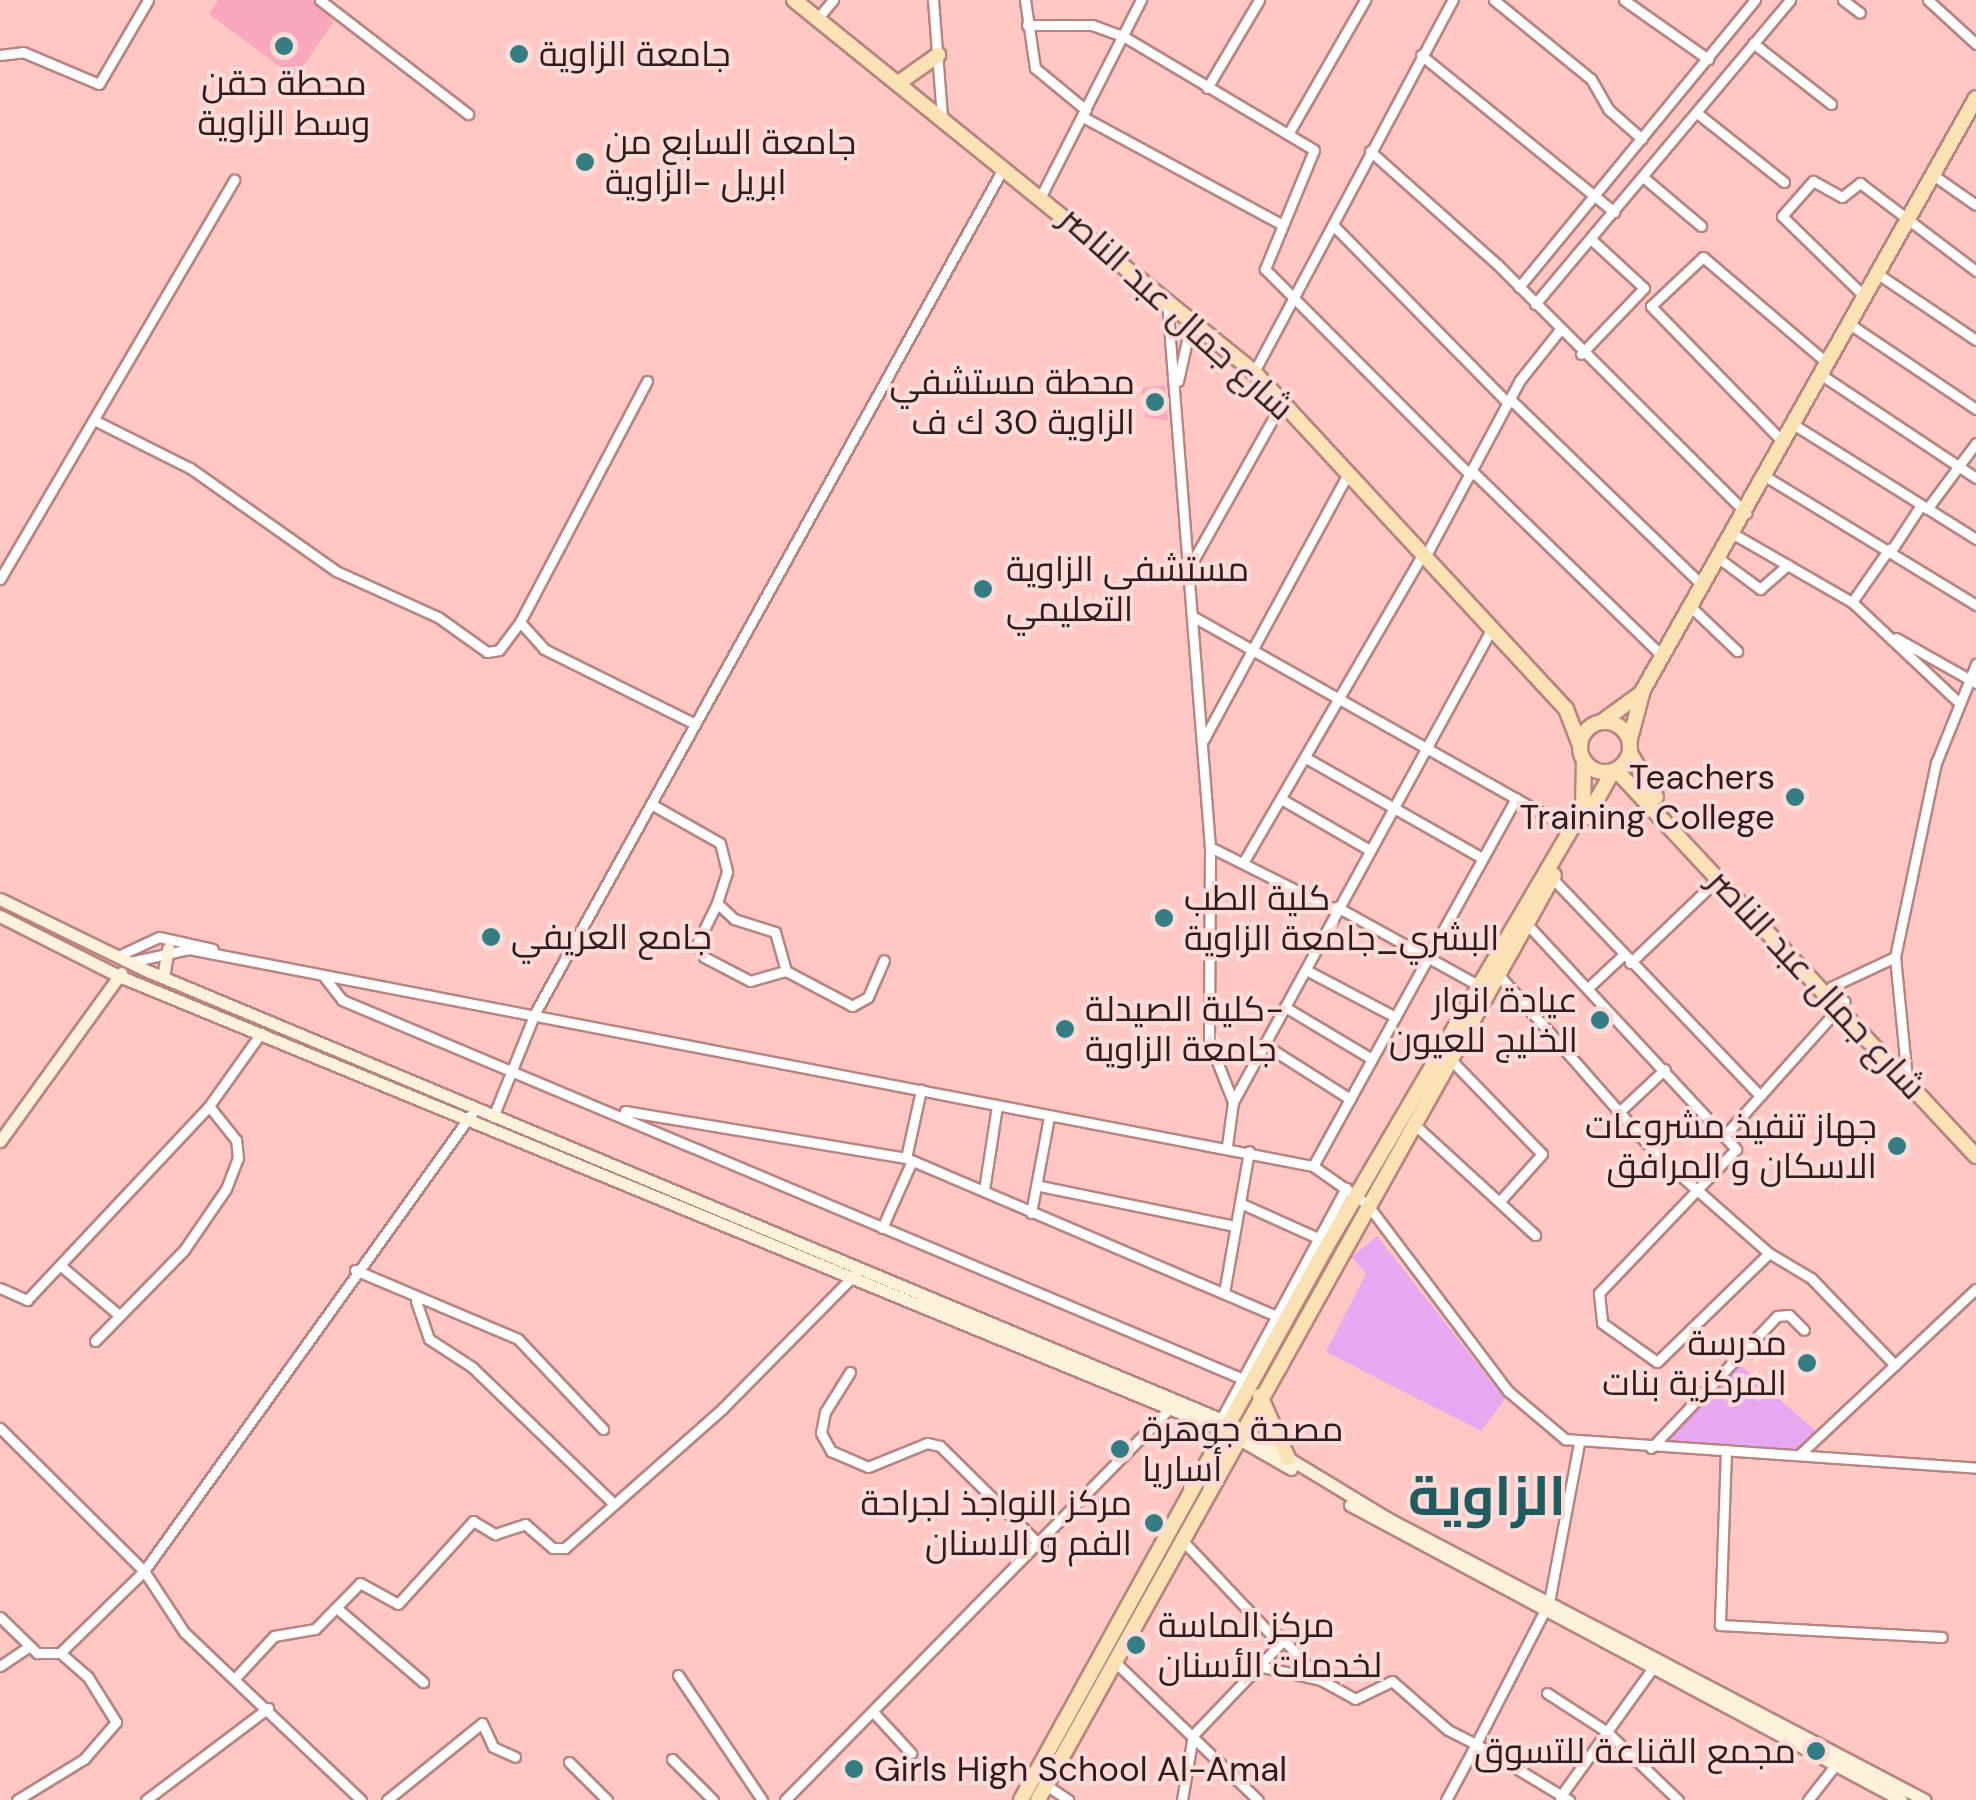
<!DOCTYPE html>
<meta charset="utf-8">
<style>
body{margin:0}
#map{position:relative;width:1976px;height:1800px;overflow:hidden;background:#fec7c4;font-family:"DM Sans",Cairo,sans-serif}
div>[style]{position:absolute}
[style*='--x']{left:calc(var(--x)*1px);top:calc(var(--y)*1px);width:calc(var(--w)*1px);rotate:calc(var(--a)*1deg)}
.green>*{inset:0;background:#e8a8f1}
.building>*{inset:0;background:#f8a7bd}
.roads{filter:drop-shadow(2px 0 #b78481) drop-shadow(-2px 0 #b78481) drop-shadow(0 2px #b78481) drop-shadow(0 -2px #b78481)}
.street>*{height:9px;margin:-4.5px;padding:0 4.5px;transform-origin:4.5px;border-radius:4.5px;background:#fff}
.secondary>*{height:11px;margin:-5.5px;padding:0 5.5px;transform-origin:5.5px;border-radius:5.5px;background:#fdf1da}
.primary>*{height:14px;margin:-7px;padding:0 7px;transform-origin:7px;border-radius:7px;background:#fbe2b4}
.primary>.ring{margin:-7px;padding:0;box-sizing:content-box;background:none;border:14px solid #fbe2b4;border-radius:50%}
.dots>*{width:28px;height:28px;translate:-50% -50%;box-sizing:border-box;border:5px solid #fddbd9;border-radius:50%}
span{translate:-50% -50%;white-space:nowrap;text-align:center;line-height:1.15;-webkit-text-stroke:8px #fddbd9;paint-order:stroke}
.poi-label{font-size:35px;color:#301c1c}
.left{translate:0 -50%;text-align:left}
.right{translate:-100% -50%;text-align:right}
.street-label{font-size:35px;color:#301c1c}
.town-label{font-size:55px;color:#205b5f;font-weight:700}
</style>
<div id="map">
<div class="green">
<div style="clip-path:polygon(1377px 1236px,1505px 1399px,1481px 1431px,1326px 1352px,1366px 1274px,1352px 1257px)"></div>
<div style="clip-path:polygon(1732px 1358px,1818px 1433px,1800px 1453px,1652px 1448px)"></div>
</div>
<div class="building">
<div style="clip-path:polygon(218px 0,312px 0,334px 21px,295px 78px,209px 14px)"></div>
<div style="clip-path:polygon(1165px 385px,1168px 421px,1145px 417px,1142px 388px)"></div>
</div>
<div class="roads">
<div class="street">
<div style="--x:320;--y:0;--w:187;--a:37.6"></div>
<div style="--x:933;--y:0;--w:117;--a:85.6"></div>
<div style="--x:1025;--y:0;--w:69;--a:81.6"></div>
<div style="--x:1035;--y:68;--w:66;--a:39.5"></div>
<div style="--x:1494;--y:0;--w:125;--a:39.2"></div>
<div style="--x:1591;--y:79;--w:34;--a:60"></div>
<div style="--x:1608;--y:109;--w:45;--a:41.4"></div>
<div style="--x:1624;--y:0;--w:103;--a:35.1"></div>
<div style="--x:1843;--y:0;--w:21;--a:37"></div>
<div style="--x:1928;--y:0;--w:65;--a:42.5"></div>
<div style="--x:817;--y:19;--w:25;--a:-50"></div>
<div style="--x:1027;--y:25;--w:65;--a:0"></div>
<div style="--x:1092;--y:25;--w:33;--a:20"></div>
<div style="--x:1123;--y:36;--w:222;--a:30.8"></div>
<div style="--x:1314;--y:150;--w:129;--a:112.4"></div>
<div style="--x:1265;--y:269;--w:291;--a:45.1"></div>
<div style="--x:1753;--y:43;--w:99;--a:38"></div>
<div style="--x:0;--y:55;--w:23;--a:-7"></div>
<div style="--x:23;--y:52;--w:82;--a:22.8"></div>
<div style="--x:99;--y:84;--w:97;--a:-59.7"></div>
<div style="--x:1421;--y:55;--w:249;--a:39.1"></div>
<div style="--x:1207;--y:88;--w:102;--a:-59.4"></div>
<div style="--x:1697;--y:113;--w:111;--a:38.4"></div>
<div style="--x:1083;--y:117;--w:225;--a:28.4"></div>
<div style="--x:1288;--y:134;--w:155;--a:-60.1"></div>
<div style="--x:1370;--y:151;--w:171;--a:41.7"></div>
<div style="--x:1498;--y:265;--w:351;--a:45"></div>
<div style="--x:1933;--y:175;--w:52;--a:34.9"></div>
<div style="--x:1643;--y:177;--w:76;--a:40.2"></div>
<div style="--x:1042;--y:194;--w:218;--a:-63"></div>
<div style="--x:1333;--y:225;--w:250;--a:45.5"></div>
<div style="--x:1878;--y:274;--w:118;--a:34"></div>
<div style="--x:1519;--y:287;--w:372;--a:-50.6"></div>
<div style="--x:1866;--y:298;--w:117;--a:-135.7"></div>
<div style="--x:1782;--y:216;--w:47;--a:-48.5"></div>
<div style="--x:1813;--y:181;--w:33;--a:29"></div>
<div style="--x:1842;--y:197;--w:23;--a:-38"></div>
<div style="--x:1860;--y:183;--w:146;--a:37.2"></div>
<div style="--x:1167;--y:301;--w:548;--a:85.5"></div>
<div style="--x:1210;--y:847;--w:194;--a:90.3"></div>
<div style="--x:1209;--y:1041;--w:66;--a:68.5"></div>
<div style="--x:1233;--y:1102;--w:44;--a:97.8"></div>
<div style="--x:1535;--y:304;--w:397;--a:-50"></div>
<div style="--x:1851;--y:325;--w:151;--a:33.9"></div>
<div style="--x:1581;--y:354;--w:91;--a:-46.3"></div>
<div style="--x:1644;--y:288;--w:71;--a:-137.3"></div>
<div style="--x:1254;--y:372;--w:422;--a:-61.9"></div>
<div style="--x:1823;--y:376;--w:184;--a:33.7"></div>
<div style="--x:647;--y:381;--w:272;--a:117.8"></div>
<div style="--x:520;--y:622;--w:36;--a:48"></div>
<div style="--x:544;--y:649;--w:169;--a:26.4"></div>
<div style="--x:1178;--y:381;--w:65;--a:-77.5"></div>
<div style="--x:1510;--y:399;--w:267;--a:44.1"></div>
<div style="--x:94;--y:420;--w:107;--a:26.6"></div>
<div style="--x:190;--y:468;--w:179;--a:35.2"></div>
<div style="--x:336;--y:571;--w:112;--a:24.3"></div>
<div style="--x:438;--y:617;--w:60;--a:35.5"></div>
<div style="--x:487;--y:652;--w:12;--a:-9"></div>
<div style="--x:499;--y:650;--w:35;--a:-53"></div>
<div style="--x:1796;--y:426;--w:213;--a:32.1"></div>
<div style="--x:1784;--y:443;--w:191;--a:-134.2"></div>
<div style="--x:1651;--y:306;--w:71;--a:-43.3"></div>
<div style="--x:1703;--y:257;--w:163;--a:40.5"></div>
<div style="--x:1472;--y:471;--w:265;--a:44.2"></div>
<div style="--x:1768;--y:478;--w:244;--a:31.4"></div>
<div style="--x:1927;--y:509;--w:82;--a:-53.4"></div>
<div style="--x:1737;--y:536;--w:133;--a:29.9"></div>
<div style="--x:1852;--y:602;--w:143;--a:43.3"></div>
<div style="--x:1891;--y:551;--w:55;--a:-56.9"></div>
<div style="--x:1425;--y:557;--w:201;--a:-61.8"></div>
<div style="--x:1520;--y:380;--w:63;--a:-51.5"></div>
<div style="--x:1721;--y:560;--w:49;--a:36.6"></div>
<div style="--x:1760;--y:589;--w:37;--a:-41"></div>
<div style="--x:1190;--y:566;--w:187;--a:-60.6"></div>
<div style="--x:0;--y:579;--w:463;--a:-59.6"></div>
<div style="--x:1852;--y:602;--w:65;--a:-55.1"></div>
<div style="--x:1691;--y:607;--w:64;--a:43.7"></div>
<div style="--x:1192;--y:616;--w:434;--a:29.4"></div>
<div style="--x:1896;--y:638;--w:92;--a:29.4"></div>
<div style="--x:1204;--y:739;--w:302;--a:-61.5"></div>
<div style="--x:1306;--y:758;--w:202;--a:29.6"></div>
<div style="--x:1283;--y:800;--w:98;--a:30"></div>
<div style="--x:651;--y:804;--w:79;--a:29.5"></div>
<div style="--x:720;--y:843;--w:30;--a:76"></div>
<div style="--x:727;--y:872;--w:33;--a:108"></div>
<div style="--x:717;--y:903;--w:23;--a:43"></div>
<div style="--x:734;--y:919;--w:43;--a:17.6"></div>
<div style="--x:775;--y:932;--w:41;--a:74.2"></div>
<div style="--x:786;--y:971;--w:75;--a:27.9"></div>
<div style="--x:852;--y:1006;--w:18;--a:-29"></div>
<div style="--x:868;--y:997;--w:40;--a:-66.6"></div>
<div style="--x:1210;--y:847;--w:141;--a:26.6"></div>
<div style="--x:1244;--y:861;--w:356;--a:-59.8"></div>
<div style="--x:1552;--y:878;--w:301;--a:46.3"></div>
<div style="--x:717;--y:903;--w:43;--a:116"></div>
<div style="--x:698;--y:942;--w:16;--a:68"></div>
<div style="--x:704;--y:957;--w:52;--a:27.6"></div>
<div style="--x:750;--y:981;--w:37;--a:-16"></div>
<div style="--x:1337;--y:907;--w:161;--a:29"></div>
<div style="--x:1526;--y:923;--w:309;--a:47.1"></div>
<div style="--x:1736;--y:1149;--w:199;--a:133.6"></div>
<div style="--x:1599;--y:1293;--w:30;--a:84"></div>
<div style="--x:1602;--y:1323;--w:67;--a:35.3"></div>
<div style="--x:1657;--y:1362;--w:156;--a:-44.2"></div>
<div style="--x:118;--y:956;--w:45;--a:-24.9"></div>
<div style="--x:159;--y:937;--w:55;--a:12.5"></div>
<div style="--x:130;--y:962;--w:60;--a:-12.4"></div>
<div style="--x:189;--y:949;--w:1145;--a:10.93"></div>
<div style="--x:1313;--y:1166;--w:66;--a:35.1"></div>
<div style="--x:1367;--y:1204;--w:234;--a:53"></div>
<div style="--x:1508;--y:1391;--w:75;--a:40.1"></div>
<div style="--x:1565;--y:1439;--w:412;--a:4"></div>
<div style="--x:1630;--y:963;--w:123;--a:-43.7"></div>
<div style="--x:1306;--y:970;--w:101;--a:27.8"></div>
<div style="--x:1498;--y:974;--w:238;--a:48.7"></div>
<div style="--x:1655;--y:1153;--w:152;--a:41.3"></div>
<div style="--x:1769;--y:1253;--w:49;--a:30.8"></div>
<div style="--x:1811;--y:1278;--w:121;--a:46"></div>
<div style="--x:325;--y:978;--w:28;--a:52"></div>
<div style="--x:342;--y:1000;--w:977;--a:22.81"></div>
<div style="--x:1589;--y:987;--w:45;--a:-43.2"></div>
<div style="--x:1831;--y:987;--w:71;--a:-25.1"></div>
<div style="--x:1285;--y:1007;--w:101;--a:30.9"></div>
<div style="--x:1265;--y:1045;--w:101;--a:32.4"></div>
<div style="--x:1450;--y:1059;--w:132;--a:45.9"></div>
<div style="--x:1542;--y:1154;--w:64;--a:131.9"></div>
<div style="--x:1907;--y:1079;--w:123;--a:-95.6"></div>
<div style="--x:1895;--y:957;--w:198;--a:-78.1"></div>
<div style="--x:1936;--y:763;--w:107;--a:-68"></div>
<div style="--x:1233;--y:1102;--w:538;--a:-61.34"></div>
<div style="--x:625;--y:1111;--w:285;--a:9.5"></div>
<div style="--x:906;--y:1158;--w:403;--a:23.1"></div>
<div style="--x:1618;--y:1113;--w:64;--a:-43.1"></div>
<div style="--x:493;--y:1117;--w:112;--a:-68"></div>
<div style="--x:535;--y:1013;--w:967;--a:-61"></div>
<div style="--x:1415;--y:1125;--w:163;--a:42.5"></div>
<div style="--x:1726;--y:1134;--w:178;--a:-48.2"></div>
<div style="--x:906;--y:1158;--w:70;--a:-77.6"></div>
<div style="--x:1313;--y:1166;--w:420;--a:-61.1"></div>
<div style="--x:1040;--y:1186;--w:199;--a:11.6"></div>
<div style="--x:984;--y:1190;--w:85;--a:-81.2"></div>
<div style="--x:1240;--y:1203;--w:88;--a:24.2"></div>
<div style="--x:1031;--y:1213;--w:98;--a:-79.4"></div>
<div style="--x:882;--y:1228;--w:71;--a:-66"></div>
<div style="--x:61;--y:1266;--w:77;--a:40.3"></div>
<div style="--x:355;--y:1270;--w:177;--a:22.9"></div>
<div style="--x:518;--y:1339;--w:124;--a:46.6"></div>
<div style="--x:0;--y:1288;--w:30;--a:24"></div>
<div style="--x:27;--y:1300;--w:266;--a:-46.8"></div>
<div style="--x:209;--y:1106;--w:90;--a:-54.5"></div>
<div style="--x:1224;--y:1293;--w:144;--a:-80"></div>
<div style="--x:416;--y:1301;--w:40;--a:71.1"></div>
<div style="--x:429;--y:1339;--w:51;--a:33.1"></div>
<div style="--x:472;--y:1367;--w:197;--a:44"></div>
<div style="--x:95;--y:1341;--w:127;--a:-45.6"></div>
<div style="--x:184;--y:1250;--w:74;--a:-55.5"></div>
<div style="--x:226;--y:1189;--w:33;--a:-69"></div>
<div style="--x:238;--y:1158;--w:18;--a:-96"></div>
<div style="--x:236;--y:1140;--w:43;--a:-128.5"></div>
<div style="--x:850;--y:1372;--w:47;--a:122"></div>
<div style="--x:825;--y:1412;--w:21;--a:101"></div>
<div style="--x:821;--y:1433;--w:21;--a:61"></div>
<div style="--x:831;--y:1451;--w:40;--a:23.4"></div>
<div style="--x:868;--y:1467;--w:64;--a:-22.1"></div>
<div style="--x:927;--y:1443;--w:13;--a:13"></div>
<div style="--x:940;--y:1446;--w:144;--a:44.7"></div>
<div style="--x:1221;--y:1419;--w:263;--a:-61.6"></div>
<div style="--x:0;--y:1428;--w:203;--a:44.8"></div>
<div style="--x:144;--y:1571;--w:73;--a:56.7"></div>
<div style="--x:184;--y:1632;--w:244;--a:43.5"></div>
<div style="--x:1651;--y:1448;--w:182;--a:-46.3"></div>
<div style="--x:1777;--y:1316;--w:12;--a:-5"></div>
<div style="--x:1789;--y:1315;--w:21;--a:45"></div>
<div style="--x:1726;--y:1450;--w:175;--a:92"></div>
<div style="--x:1720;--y:1625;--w:222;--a:3.1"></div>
<div style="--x:1800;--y:1454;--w:241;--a:-43.2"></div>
<div style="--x:1182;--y:1540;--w:143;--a:46.7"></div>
<div style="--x:1280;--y:1644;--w:126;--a:133.7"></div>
<div style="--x:1193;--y:1735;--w:66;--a:99.6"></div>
<div style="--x:339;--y:1610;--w:111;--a:40.6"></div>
<div style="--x:0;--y:1617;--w:52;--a:44.2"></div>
<div style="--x:37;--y:1653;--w:23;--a:0"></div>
<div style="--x:60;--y:1653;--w:117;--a:-44.3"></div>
<div style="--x:144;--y:1571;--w:568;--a:-54.38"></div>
<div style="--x:1279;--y:1635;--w:62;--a:47"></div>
<div style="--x:1114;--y:1661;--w:200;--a:44"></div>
<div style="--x:0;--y:1666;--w:34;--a:-34"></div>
<div style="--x:1263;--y:1667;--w:59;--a:12.6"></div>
<div style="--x:1321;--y:1680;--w:39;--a:29"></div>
<div style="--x:1355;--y:1699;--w:41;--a:-25.9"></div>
<div style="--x:1392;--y:1681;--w:74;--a:41.2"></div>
<div style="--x:1448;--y:1730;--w:31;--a:27"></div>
<div style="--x:1476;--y:1744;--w:160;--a:-62.8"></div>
<div style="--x:1549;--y:1602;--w:162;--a:-79.3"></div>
<div style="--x:678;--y:1675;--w:151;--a:56.1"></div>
<div style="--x:237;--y:1676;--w:54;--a:-47.2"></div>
<div style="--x:274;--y:1636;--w:42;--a:-9.7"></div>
<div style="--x:315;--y:1629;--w:64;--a:-45.6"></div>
<div style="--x:360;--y:1583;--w:43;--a:28.9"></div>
<div style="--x:398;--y:1604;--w:112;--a:-47.9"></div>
<div style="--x:473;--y:1521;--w:26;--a:31"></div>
<div style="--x:495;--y:1534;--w:32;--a:-18"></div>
<div style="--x:525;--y:1524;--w:37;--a:41"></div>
<div style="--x:553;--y:1548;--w:12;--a:0"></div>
<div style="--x:565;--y:1548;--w:211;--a:-41.5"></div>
<div style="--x:723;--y:1408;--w:190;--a:-45.4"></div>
<div style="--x:1547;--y:1693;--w:70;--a:32.8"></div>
<div style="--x:1606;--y:1731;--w:100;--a:43.8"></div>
<div style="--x:876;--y:1715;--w:52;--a:47.4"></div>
<div style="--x:672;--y:1759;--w:58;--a:45"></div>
<div style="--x:569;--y:1762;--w:54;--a:45"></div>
<div style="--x:1046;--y:1785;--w:27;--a:34"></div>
<div style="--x:1560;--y:1797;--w:163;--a:-54.3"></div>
<div style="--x:17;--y:1800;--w:79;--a:-31.5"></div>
<div style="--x:84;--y:1759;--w:49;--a:-49.1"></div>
<div style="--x:116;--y:1722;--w:53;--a:-121.9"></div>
<div style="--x:88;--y:1677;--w:37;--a:-139"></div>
<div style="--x:146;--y:1800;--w:153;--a:-37"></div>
<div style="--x:387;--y:1800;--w:122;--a:-39"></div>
<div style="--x:482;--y:1723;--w:26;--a:65"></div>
<div style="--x:493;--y:1747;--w:24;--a:24"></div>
<div style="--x:785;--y:1800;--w:552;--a:-45.51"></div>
<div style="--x:1446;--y:1800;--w:64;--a:-61.8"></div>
<div style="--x:1476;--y:1744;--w:109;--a:31.1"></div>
<div style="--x:1808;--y:1800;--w:47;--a:-51.9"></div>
</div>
<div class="secondary">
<div style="--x:0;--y:899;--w:167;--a:26"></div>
<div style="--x:150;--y:972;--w:1173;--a:22.67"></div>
<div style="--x:1232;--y:1424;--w:181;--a:31.2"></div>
<div style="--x:1387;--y:1518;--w:607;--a:27.66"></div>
<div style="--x:0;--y:916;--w:133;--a:26.8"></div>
<div style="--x:119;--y:976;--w:1198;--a:22.37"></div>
<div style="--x:1227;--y:1432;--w:74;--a:30"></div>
<div style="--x:163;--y:977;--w:29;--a:-80"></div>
<div style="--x:0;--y:1141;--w:207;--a:-54.2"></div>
<div style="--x:1350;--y:1505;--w:625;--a:28.16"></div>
</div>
<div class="primary">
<div style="--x:794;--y:0;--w:592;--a:38.96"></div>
<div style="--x:1254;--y:372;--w:459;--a:47.2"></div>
<div style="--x:1566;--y:709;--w:40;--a:69"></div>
<div style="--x:900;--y:82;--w:47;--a:-35.4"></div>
<div style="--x:1603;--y:721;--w:46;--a:-36.1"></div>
<div class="ring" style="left:1580px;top:722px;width:36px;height:36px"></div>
<div style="--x:1630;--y:739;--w:51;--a:-75.1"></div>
<div style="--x:1643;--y:690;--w:679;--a:-60.64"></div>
<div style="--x:1630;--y:753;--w:51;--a:59.4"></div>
<div style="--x:1616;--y:770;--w:528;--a:47"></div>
<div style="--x:1587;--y:817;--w:53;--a:-60.5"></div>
<div style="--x:1260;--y:1396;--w:68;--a:65.7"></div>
<div style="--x:1021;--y:1800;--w:629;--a:-61.11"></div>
<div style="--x:1325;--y:1249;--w:510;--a:-59.61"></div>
<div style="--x:1583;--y:809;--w:48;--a:-88.8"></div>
<div style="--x:1038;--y:1800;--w:1059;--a:-60.85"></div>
</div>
</div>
<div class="dots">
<div style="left:284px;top:46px;background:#347d83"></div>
<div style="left:519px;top:54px;background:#347d83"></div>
<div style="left:585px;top:162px;background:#347d83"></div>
<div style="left:1155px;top:402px;background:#347d83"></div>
<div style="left:983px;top:589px;background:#347d83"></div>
<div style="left:1795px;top:797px;background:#347d83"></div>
<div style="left:1164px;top:918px;background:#347d83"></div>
<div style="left:491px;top:937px;background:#347d83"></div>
<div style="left:1600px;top:1020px;background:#347d83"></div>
<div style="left:1065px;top:1029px;background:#347d83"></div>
<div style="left:1897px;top:1146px;background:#347d83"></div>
<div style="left:1807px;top:1363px;background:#347d83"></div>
<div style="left:1120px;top:1449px;background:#347d83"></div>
<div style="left:1154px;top:1523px;background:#347d83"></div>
<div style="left:1136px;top:1645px;background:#347d83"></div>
<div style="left:1816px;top:1751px;background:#347d83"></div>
<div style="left:854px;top:1769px;background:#347d83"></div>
</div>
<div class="poi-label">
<span class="left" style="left:539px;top:54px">جامعة الزاوية</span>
<span style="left:284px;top:103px">محطة حقن<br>وسط الزاوية</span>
<span class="left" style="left:605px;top:162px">جامعة السابع من<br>ابريل -الزاوية</span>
<span class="right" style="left:1135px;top:402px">محطة مستشفي<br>الزاوية 30 ك ف</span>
<span class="left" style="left:1006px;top:589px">مستشفى الزاوية<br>التعليمي</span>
<span class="right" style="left:1775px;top:797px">Teachers<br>Training College</span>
<span class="left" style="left:1184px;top:918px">كلية الطب<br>البشري_جامعة الزاوية</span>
<span class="left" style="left:511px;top:937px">جامع العريفي</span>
<span class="right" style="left:1578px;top:1020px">عيادة انوار<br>الخليج للعيون</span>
<span class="left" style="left:1085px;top:1029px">كلية الصيدلة-<br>جامعة الزاوية</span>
<span class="right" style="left:1877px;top:1146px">جهاز تنفيذ مشروعات<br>الاسكان و المرافق</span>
<span class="right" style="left:1787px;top:1363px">مدرسة<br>المركزية بنات</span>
<span class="left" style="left:1142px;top:1449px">مصحة جوهرة<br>أساريا</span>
<span class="right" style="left:1132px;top:1523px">مركز النواجذ لجراحة<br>الفم و الاسنان</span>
<span class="left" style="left:1158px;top:1645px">مركز الماسة<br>لخدمات الأسنان</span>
<span class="right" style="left:1796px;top:1751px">مجمع القناعة للتسوق</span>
<span class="left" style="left:874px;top:1769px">Girls High School Al-Amal</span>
</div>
<div class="street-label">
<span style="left:1177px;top:313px;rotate:42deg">شارع جمال عبد الناصر</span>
<span style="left:1817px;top:984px;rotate:47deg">شارع جمال عبد الناصر</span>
</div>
<div class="town-label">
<span style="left:1487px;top:1497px">الزاوية</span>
</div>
</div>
